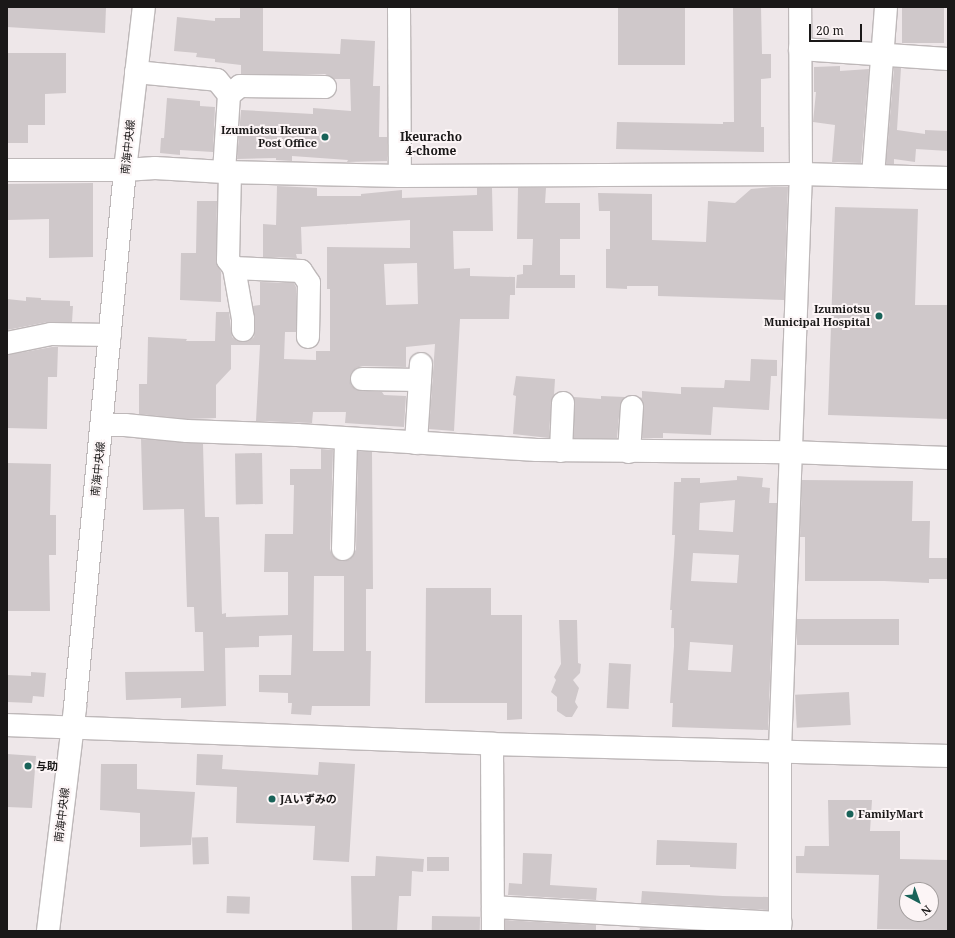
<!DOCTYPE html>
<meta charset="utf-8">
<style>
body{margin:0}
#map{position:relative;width:955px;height:938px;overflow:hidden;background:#eee7e9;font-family:"Noto Serif","Noto Sans JP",serif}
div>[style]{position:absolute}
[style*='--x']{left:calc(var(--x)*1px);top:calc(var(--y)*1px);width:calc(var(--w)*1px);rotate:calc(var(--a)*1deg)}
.building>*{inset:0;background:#cfc8ca;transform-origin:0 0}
.roads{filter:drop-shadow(1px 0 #beb8b9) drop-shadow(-1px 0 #beb8b9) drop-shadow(0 1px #beb8b9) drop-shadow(0 -1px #beb8b9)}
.minor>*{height:22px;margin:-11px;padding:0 11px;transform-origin:11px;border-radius:11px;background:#fff}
.dots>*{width:11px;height:11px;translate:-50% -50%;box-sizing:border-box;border:2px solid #fcf5f6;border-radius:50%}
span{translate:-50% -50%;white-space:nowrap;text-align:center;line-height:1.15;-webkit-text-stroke:4px #fcf5f6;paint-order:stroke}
.poi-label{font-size:11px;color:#1a1818;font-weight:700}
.right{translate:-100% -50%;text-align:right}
.left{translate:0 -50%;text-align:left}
.street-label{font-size:11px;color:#1a1818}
.neighbourhood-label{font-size:12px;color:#1a1818;font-weight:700}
.frame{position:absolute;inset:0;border:8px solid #1a1818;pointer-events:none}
.north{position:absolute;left:899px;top:882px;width:40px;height:40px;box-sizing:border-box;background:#fcf5f6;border:1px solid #a29d9d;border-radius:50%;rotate:139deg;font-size:11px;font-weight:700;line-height:16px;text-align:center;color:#1a1818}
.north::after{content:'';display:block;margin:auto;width:14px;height:18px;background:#196359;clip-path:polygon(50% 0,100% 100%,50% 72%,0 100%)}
.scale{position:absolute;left:809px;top:24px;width:53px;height:18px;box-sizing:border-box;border:2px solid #1a1818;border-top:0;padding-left:5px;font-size:12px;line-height:14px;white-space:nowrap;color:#1a1818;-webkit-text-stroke:3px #fcf5f6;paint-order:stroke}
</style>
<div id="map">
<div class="building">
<div style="clip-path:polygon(7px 7px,106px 7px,105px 33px,7px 27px)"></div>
<div style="clip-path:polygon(240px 7px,263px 7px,263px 51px,340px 54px,341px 39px,375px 41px,373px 86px,380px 86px,379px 137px,387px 137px,387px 161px,347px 162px,348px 160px,292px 156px,292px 161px,276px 160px,276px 158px,237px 159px,241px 110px,313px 114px,313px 108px,351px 111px,350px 79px,334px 79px,325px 74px,241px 74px,241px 65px,215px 62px,215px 59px,196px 57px,197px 53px,174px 51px,177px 17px,215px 21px,215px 18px,240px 18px)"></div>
<div style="left:618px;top:7px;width:67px;height:58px"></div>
<div style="clip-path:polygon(733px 7px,761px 7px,762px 54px,771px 54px,771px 78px,761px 79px,761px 127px,764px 127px,764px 152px,616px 149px,617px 122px,723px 124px,723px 122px,734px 122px)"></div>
<div style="left:902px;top:7px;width:42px;height:36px"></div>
<div style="clip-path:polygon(7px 53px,66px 53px,66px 93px,45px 94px,45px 125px,28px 125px,28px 143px,7px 143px)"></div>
<div style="clip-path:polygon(840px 66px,840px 71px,869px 69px,861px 163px,832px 162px,835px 125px,813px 122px,816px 92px,814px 92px,814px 67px)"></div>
<div style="clip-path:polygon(894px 68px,901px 68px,897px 130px,925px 134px,925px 130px,948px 131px,948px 151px,916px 149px,915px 162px,894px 159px,894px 164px,886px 164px)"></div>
<div style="clip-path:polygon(167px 98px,200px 101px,200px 106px,215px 107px,213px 152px,180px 150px,180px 155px,160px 153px,161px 138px,164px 138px)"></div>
<div style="clip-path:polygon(93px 183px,93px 257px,49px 258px,49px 219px,7px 220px,7px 184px)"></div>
<div style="clip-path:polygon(evenodd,277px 186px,317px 188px,317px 196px,361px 196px,361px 194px,402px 190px,402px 198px,477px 195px,477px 188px,492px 188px,493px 231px,453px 231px,454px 269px,470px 268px,470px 276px,515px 277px,515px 295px,510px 295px,509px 319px,460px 319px,454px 431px,429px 429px,435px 344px,406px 347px,406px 367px,362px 366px,356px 368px,351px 373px,350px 378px,351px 385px,356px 390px,382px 392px,384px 395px,406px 396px,404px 427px,345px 423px,346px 412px,313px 412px,312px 423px,256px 421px,260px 345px,231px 345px,231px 369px,216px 385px,216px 418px,188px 419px,139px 414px,139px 384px,147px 384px,148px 337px,187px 339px,186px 341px,215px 341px,216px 312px,229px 312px,232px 337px,237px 341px,243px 342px,249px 341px,254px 337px,255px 330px,253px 306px,260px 305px,260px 282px,294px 283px,296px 287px,296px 332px,285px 332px,284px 359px,316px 360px,316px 351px,330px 351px,330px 289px,327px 289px,327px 247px,410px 248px,410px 220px,301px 227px,302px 254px,296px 254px,297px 258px,263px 257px,263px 224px,276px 225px,277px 186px,417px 263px,418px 304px,386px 305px,384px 264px,417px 263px)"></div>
<div style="clip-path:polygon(772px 187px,788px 187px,784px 300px,658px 296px,658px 286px,627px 286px,627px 289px,606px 288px,606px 249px,610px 249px,610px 211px,599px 211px,598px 193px,652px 194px,652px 240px,706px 242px,708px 201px,735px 203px,751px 189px)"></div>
<div style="clip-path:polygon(518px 188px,546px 188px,545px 203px,580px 203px,580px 239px,560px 239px,560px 275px,575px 275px,575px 288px,516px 288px,517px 275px,523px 274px,523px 265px,532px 265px,533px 239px,517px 239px)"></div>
<div style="clip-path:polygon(197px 201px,217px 201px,216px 260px,221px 272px,221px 302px,180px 300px,181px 253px,196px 253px)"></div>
<div style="clip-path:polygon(835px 207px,918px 209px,915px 305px,948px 305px,948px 419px,828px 415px)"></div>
<div style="clip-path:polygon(26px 297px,41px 298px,41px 300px,70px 301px,70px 306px,73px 306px,72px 322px,48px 322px,7px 330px,7px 299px,26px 301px)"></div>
<div style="clip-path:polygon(52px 347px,58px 347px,57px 377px,48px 377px,47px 429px,7px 428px,7px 355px)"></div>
<div style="clip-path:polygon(751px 359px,777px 360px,777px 376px,771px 376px,769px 410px,713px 407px,711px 435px,663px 433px,663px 438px,642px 438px,644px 407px,640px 397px,642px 398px,642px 391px,681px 394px,681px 387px,724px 388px,725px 380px,750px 381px)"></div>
<div style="clip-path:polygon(516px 376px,555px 379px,554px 395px,551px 402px,549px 438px,513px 434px,516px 396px,513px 395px)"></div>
<div style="clip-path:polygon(601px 396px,625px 397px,620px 406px,617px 438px,574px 438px,574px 397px,601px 399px)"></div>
<div style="clip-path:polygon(evenodd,141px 439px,203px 444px,205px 517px,219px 517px,222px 614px,226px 613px,226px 617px,288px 615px,288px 572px,264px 572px,265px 534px,293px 534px,294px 485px,290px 485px,290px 469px,321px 469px,321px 449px,333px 450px,330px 549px,332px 555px,336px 559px,342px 561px,349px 560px,353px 556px,356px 549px,358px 451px,372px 452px,373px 589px,366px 589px,366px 651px,371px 651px,370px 706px,312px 706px,311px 715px,291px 714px,292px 703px,288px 703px,288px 693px,259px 692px,259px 675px,291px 675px,292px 635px,259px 636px,259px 647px,225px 648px,226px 706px,181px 708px,181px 698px,126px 700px,125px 672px,204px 671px,203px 632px,195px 632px,194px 607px,187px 607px,184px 509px,143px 510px,141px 439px,314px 576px,344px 576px,344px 651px,313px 651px,314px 576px)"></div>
<div style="left:262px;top:453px;width:51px;height:27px;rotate:89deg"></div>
<div style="clip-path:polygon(7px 463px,51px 464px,50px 515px,56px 515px,56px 555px,49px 555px,50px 611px,7px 611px)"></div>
<div style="clip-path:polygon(evenodd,737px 476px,763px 478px,762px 487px,770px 488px,769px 503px,777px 503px,768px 730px,672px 727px,673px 703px,670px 703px,674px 646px,674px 628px,671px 628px,672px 610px,670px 610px,674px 554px,675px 535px,672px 535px,674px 482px,681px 482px,681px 478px,700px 478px,700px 483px,737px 480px,737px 476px,735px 500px,733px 532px,699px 530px,700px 503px,735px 500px,737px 476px,693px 553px,739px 555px,737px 583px,691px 581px,693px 553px,737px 476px,690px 642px,733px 645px,731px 672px,688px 670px,690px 642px)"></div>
<div style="clip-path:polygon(802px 480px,913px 481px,912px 521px,930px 521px,929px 558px,948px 558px,948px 579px,929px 579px,929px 583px,884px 581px,805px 581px,805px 537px,800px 537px)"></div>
<div style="clip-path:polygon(426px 588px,491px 588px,491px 615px,522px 615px,522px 719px,507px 720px,507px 703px,425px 703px)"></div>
<div style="left:899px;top:619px;width:26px;height:102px;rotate:90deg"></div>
<div style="clip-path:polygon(559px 620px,577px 620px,578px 663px,581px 664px,580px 673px,573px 680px,579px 688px,575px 702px,578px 707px,572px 717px,566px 717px,557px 711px,557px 697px,551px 692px,556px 680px,554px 677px,561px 664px)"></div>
<div style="left:609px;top:663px;width:22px;height:45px;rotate:3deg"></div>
<div style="clip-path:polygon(31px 672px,46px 673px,44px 697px,33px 696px,32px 703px,7px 702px,7px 675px,31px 676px)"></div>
<div style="left:849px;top:692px;width:33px;height:54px;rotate:87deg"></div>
<div style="clip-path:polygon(7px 754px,36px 756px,32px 808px,7px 807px)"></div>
<div style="clip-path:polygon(197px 754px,223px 755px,222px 769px,318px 775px,319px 762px,355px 764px,349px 862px,313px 860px,315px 826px,236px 823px,237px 787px,196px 785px)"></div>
<div style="clip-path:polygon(101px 764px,137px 764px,137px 789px,195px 792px,191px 845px,140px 847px,140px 813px,100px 810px)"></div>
<div style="clip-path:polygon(evenodd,828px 800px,872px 800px,870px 831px,900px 831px,900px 859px,948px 860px,948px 930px,877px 929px,879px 875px,796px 873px,796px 856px,804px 856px,805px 846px,829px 846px,828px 800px,907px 890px,931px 890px,931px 914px,907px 914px,907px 890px)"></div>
<div style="left:208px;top:837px;width:27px;height:16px;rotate:88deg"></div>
<div style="clip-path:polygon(657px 840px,737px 843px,736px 869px,690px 867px,690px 865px,656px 865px)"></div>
<div style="clip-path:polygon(523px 853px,552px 854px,550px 885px,597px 888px,596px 900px,508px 895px,509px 883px,522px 884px)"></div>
<div style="clip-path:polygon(376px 856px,424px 859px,423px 872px,412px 871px,411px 896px,399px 896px,397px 931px,352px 931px,351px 876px,375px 876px)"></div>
<div style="left:427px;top:857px;width:22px;height:14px"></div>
<div style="clip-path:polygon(642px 891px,723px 896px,768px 897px,768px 910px,641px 903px)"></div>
<div style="left:227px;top:896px;width:23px;height:17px;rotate:2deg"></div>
<div style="left:432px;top:916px;width:48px;height:15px;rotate:1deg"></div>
<div style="clip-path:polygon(505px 920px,596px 925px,596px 931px,505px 931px)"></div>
<div style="clip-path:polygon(640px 928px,700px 931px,639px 931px)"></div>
</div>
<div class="roads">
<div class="minor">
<div style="--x:399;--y:7;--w:169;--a:89.7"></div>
<div style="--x:800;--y:49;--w:148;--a:3.9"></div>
<div style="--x:136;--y:72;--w:81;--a:5.6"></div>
<div style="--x:217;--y:80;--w:19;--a:51"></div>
<div style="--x:229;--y:95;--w:14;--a:-39"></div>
<div style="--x:240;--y:86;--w:85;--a:0.7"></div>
<div style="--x:7;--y:170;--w:118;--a:0"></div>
<div style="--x:125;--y:170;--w:30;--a:-4"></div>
<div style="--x:155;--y:168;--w:69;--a:3.3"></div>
<div style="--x:224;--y:172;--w:176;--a:1.3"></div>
<div style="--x:400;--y:176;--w:401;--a:-0.3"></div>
<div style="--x:801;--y:174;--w:147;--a:1.6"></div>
<div style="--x:224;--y:172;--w:77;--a:-86.3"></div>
<div style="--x:230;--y:172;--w:88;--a:91.3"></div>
<div style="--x:228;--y:260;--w:10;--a:53"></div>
<div style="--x:234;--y:268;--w:67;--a:2.6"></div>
<div style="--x:301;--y:271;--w:14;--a:56"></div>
<div style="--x:309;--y:283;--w:54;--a:91.1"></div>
<div style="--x:873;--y:176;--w:169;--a:-85.6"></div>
<div style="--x:234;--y:268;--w:52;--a:80"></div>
<div style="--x:243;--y:319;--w:11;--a:90"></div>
<div style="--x:7;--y:343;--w:45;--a:-11.6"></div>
<div style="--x:51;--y:334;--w:59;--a:1"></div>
<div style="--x:362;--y:379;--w:58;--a:1"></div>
<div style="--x:102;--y:425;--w:23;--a:0"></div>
<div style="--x:125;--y:425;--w:62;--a:5.5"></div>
<div style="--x:187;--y:431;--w:110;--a:2.1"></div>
<div style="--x:297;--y:435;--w:240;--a:3.6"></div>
<div style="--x:537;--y:450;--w:253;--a:0.5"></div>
<div style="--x:790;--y:452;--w:158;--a:2.2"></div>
<div style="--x:416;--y:443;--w:79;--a:-86.4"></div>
<div style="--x:561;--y:451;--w:48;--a:-87.6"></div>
<div style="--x:629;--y:452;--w:45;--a:-86.2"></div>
<div style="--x:343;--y:549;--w:110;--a:-88.4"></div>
<div style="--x:7;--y:725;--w:485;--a:2.2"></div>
<div style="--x:492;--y:744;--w:456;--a:1.5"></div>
<div style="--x:492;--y:744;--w:187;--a:89.7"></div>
<div style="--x:493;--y:907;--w:288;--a:3.2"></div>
<div style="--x:48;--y:931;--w:226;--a:-83.1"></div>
<div style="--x:75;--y:707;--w:539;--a:-84.68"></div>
<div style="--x:125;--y:170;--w:164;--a:-83.4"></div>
<div style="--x:780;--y:931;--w:180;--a:-90"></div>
<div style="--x:780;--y:751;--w:577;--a:-87.92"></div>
<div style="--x:801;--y:174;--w:167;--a:-90.3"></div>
</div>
</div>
<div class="dots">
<div style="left:325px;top:137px;background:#196359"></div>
<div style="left:879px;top:316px;background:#196359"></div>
<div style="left:28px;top:766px;background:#196359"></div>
<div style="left:272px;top:799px;background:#196359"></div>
<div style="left:850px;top:814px;background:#196359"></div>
</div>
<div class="poi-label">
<span class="right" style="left:317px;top:137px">Izumiotsu Ikeura<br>Post Office</span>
<span class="right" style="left:870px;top:316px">Izumiotsu<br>Municipal Hospital</span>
<span class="left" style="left:36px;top:766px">与助</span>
<span class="left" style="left:280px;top:799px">JAいずみの</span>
<span class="left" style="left:858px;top:814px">FamilyMart</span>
</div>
<div class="street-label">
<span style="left:128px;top:147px;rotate:-84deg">南海中央線</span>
<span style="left:98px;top:469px;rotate:-84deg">南海中央線</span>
<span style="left:62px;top:815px;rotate:-83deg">南海中央線</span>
</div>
<div class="neighbourhood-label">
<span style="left:431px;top:144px">Ikeuracho<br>4-chome</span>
</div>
<div class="frame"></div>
<div class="north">N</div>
<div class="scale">20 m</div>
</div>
